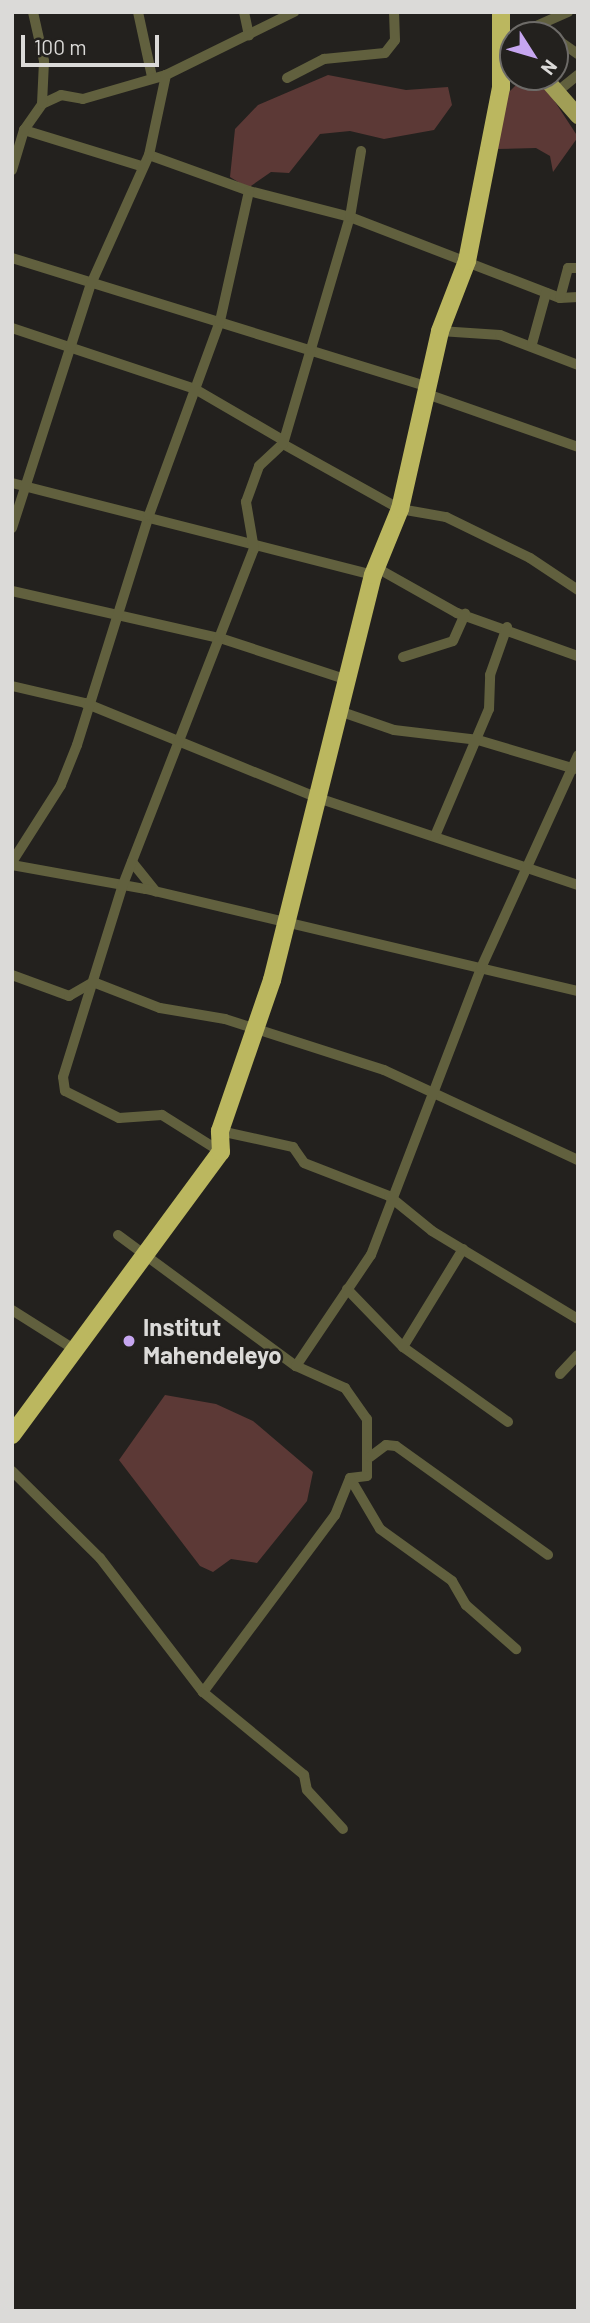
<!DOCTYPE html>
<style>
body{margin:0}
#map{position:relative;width:590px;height:2323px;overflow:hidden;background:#23211e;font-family:Barlow,sans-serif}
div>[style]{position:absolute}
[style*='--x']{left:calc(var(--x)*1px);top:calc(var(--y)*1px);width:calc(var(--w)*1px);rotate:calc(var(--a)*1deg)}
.green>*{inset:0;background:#5c3936}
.street>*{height:10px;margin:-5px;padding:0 5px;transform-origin:5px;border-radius:5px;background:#61603e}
.primary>*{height:16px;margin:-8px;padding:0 8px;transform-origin:8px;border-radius:8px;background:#a19e56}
.highway>*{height:18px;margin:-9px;padding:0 9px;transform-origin:9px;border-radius:9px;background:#bbb75f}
.dots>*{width:19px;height:19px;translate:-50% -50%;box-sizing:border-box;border:4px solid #23211e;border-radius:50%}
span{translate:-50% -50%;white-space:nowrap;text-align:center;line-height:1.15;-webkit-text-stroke:5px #23211e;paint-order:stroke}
.poi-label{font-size:24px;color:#dbdad8;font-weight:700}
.left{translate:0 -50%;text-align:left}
.frame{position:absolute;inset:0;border:14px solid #dbdad8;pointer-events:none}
.north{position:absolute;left:499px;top:21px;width:70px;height:70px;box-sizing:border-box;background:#23211e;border:2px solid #6d6b68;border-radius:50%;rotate:127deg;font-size:19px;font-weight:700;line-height:28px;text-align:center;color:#dbdad8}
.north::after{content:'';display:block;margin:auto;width:24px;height:32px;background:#c6a6f0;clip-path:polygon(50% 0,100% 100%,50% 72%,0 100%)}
.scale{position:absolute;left:21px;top:35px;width:138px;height:32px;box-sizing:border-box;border:4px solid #dbdad8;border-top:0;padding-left:9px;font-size:21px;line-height:24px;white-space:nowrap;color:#dbdad8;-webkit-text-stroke:5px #23211e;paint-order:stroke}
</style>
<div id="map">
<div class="green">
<div style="clip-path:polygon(328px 75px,406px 90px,448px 87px,452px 105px,434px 130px,384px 139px,350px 131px,320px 134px,289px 173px,271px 172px,248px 188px,230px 177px,235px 129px,258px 105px)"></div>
<div style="clip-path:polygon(523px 78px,546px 88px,578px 137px,553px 172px,550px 156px,536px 148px,495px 149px,507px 94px)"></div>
<div style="clip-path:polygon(165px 1395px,216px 1404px,253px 1421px,313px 1472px,307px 1501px,257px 1563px,231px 1559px,213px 1572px,200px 1566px,119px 1460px)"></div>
</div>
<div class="street">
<div style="--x:138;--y:12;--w:66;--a:77.8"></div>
<div style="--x:244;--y:12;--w:24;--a:78"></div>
<div style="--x:516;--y:35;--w:57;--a:-23.9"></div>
<div style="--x:555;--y:38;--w:28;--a:35"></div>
<div style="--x:287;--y:78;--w:42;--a:-27.2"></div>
<div style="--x:324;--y:59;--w:61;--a:-5.6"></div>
<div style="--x:385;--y:53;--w:16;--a:-52"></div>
<div style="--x:395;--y:40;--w:28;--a:-92"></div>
<div style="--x:558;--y:91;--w:26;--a:-39"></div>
<div style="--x:42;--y:104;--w:21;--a:-25"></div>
<div style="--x:61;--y:95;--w:22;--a:10"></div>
<div style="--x:83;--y:99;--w:86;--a:-16.1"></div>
<div style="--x:166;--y:75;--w:143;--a:-26.2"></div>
<div style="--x:24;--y:130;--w:122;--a:17.1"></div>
<div style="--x:149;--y:155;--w:106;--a:19.8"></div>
<div style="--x:249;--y:191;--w:104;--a:14.4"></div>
<div style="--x:350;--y:217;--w:225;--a:21.1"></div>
<div style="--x:560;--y:298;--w:18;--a:-3"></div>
<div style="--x:12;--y:170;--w:42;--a:-73.3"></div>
<div style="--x:24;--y:130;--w:32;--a:-55"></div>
<div style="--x:42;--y:104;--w:43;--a:-87.3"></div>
<div style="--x:44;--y:61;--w:50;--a:-102.7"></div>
<div style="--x:12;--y:258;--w:432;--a:17.2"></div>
<div style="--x:560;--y:298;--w:31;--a:-75"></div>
<div style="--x:568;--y:268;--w:10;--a:0"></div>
<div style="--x:12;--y:328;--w:193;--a:18.4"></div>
<div style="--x:195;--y:389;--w:99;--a:30.2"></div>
<div style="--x:440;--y:331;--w:60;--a:3.8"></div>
<div style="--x:500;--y:335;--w:84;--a:21"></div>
<div style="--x:532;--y:344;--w:53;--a:-74.6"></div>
<div style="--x:424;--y:393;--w:163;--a:19.3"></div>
<div style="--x:283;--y:444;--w:134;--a:29.1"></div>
<div style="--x:400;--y:509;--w:47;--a:9.9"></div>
<div style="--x:446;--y:517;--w:93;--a:26"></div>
<div style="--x:530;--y:558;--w:58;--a:33.7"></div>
<div style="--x:12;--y:483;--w:373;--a:14.3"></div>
<div style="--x:12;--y:528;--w:256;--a:-72.1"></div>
<div style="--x:91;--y:284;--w:141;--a:-65.8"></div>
<div style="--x:149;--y:155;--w:82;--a:-78"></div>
<div style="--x:377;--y:568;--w:92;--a:29.4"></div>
<div style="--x:457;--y:613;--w:128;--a:19.6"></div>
<div style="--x:12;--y:591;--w:216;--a:12.8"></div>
<div style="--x:223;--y:639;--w:132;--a:18.2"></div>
<div style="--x:403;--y:657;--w:52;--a:-17.7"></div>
<div style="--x:453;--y:641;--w:30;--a:-66"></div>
<div style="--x:12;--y:686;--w:75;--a:13.1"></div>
<div style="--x:85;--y:703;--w:252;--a:22.2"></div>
<div style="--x:318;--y:798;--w:274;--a:18.5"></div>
<div style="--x:342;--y:712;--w:55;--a:19.1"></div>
<div style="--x:394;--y:730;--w:85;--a:6.8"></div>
<div style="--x:478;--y:740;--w:101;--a:16.6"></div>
<div style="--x:435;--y:836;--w:138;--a:-67"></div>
<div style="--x:489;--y:709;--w:34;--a:-88"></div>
<div style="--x:490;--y:675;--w:51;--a:-70.5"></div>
<div style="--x:12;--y:862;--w:91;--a:-57.5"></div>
<div style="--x:61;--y:785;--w:43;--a:-68.2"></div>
<div style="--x:77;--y:745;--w:241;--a:-72.6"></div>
<div style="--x:149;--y:515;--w:207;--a:-69.9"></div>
<div style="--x:220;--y:321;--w:133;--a:-77.4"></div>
<div style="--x:132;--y:862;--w:38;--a:51"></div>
<div style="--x:12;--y:865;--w:136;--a:10.2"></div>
<div style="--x:146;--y:889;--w:444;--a:13.3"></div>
<div style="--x:12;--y:975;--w:61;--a:20.2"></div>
<div style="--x:69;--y:996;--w:28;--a:-30"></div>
<div style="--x:93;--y:982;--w:72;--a:21.2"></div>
<div style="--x:160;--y:1008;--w:66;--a:9.6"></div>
<div style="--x:225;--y:1019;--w:167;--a:17.8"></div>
<div style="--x:384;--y:1070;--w:214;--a:24.9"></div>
<div style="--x:220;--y:1131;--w:75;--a:12.4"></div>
<div style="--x:293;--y:1147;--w:19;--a:55"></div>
<div style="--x:304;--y:1163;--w:91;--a:21.2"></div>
<div style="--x:389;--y:1196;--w:55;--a:39.1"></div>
<div style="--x:432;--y:1231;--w:170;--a:31.1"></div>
<div style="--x:221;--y:1152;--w:70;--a:-147.9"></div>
<div style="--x:162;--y:1115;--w:43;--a:176"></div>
<div style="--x:119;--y:1118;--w:60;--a:-153.4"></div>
<div style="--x:65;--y:1091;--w:14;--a:-98"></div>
<div style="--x:63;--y:1077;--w:199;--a:-72.7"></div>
<div style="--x:122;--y:887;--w:363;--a:-68.7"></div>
<div style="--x:254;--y:549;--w:48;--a:-99.7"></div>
<div style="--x:246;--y:502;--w:38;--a:-70"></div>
<div style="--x:259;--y:466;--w:33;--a:-43"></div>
<div style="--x:283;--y:444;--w:237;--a:-73.6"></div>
<div style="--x:350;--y:217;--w:67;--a:-80.5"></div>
<div style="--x:118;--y:1235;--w:221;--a:36.4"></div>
<div style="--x:296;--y:1366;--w:54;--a:24.2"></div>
<div style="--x:345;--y:1388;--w:38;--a:55"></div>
<div style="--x:367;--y:1419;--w:57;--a:90"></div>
<div style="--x:367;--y:1476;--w:17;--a:173"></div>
<div style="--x:350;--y:1478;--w:40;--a:112"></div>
<div style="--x:335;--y:1515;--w:221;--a:126.7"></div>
<div style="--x:347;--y:1289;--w:81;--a:46"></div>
<div style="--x:403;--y:1347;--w:129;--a:35.5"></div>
<div style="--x:12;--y:1310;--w:73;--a:32.2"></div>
<div style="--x:403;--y:1347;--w:115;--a:-58.5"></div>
<div style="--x:296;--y:1366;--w:134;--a:-56"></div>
<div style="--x:371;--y:1255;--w:307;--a:-69"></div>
<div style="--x:481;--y:968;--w:234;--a:-65.5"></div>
<div style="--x:560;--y:1374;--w:26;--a:-47"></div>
<div style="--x:370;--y:1457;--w:20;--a:-37"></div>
<div style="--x:386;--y:1445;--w:10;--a:6"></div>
<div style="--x:396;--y:1446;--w:187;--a:35.6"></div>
<div style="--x:12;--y:1471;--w:124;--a:44.7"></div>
<div style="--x:100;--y:1558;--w:169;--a:52.5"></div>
<div style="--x:203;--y:1692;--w:131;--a:39.4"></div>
<div style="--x:304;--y:1775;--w:15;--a:79"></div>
<div style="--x:307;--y:1790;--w:53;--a:47.3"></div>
<div style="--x:350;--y:1478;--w:59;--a:59.5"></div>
<div style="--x:380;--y:1529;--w:89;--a:35.8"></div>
<div style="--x:452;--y:1581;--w:28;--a:60"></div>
<div style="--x:466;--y:1605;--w:67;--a:41.3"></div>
</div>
<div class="primary">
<div style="--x:544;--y:77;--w:52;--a:48.9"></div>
</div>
<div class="highway">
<div style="--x:12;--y:1435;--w:352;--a:-53.6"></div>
<div style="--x:221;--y:1152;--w:21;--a:-93"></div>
<div style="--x:220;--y:1131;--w:160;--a:-71"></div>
<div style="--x:272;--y:980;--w:417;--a:-76"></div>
<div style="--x:373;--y:575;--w:71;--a:-67.8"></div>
<div style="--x:400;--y:509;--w:182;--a:-77.3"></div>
<div style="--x:440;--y:331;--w:75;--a:-68.9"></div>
<div style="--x:467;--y:261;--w:176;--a:-78.9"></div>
<div style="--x:501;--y:88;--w:76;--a:-90"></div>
</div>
<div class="dots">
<div style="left:129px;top:1341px;background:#c6a6f0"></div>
</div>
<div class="poi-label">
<span class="left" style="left:143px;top:1341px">Institut<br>Mahendeleyo</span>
</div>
<div class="frame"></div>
<div class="north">N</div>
<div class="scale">100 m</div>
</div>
